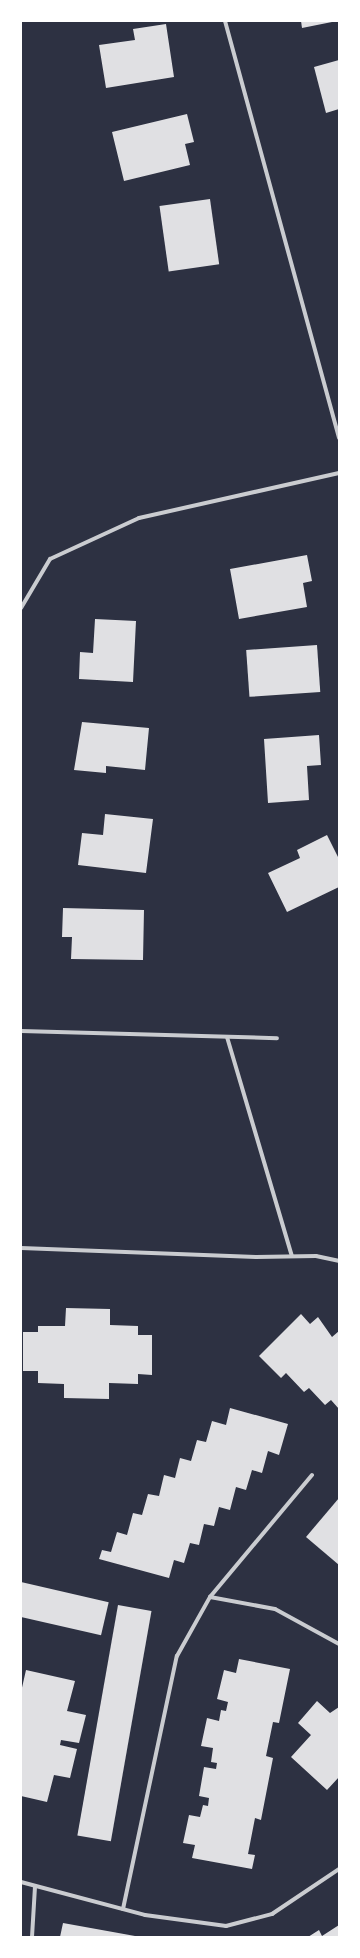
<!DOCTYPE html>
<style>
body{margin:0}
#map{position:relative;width:360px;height:1958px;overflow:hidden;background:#2d3142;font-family:Quicksand,sans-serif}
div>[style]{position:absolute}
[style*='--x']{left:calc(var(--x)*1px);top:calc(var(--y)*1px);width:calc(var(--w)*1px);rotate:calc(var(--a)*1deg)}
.building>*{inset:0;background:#e0e0e3;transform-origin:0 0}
.minor>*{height:4px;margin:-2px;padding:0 2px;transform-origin:2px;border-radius:2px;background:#caccd0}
span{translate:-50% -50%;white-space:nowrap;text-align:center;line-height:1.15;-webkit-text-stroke:3.5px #fff;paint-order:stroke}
.frame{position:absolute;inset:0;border:22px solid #fff;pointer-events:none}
</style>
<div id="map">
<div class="building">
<div style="clip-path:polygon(301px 21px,332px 21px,332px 22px,302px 28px)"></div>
<div style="clip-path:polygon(166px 24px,174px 77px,106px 88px,99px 45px,135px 40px,133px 29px)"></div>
<div style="clip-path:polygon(339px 60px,339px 109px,326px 113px,314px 67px)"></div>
<div style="clip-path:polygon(187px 114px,194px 142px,185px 144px,190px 165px,124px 181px,112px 132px)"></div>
<div style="left:210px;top:199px;width:66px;height:51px;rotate:82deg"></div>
<div style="clip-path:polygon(307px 555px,312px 581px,303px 583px,307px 607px,239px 619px,230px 569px)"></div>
<div style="clip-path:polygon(95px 619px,136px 621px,133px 682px,79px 679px,80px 652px,93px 653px)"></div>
<div style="left:317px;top:645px;width:47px;height:71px;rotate:86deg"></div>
<div style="clip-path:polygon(82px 722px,149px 728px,145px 770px,106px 766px,106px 773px,74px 770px)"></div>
<div style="clip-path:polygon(319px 735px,321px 765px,307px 766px,309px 800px,268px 803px,264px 739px)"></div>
<div style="clip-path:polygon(105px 814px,153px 819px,146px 873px,78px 865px,82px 833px,103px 835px)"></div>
<div style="clip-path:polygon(327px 835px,339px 859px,339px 887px,287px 912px,268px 873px,300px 858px,297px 850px)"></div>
<div style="clip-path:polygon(63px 908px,144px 910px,143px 960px,71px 959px,72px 937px,62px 937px)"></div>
<div style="clip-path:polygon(66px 1308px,110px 1309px,110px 1325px,138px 1326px,138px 1335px,152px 1335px,152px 1375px,138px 1374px,138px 1384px,109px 1383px,109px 1399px,64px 1398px,64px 1384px,38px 1383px,38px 1371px,23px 1371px,23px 1332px,38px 1332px,38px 1326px,65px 1326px)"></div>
<div style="clip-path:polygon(301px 1314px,310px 1324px,318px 1317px,332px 1337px,339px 1331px,339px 1409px,331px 1400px,325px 1405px,309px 1388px,304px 1392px,286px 1373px,281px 1378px,259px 1356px)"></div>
<div style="clip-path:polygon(230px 1408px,288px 1424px,279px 1455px,268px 1451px,262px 1473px,252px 1470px,246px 1490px,236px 1487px,230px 1510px,219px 1507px,214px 1526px,204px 1524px,199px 1545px,190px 1543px,184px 1563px,174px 1560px,169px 1578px,99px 1559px,102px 1550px,111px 1552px,117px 1532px,127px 1535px,133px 1513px,142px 1515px,148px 1494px,159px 1496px,164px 1475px,175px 1478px,180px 1458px,191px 1461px,197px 1440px,206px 1442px,212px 1421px,226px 1425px)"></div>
<div style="clip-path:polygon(339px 1498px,339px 1565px,306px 1537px)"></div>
<div style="left:21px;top:1582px;width:90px;height:34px;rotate:13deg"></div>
<div style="left:118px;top:1605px;width:34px;height:234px;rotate:10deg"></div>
<div style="clip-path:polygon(239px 1659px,290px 1669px,279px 1723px,273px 1722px,266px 1756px,273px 1758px,261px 1820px,255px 1818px,248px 1854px,255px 1855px,252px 1869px,192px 1858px,195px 1845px,183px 1843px,189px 1815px,200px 1817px,203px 1805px,208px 1806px,209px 1798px,199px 1796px,204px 1767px,216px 1769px,217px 1763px,211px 1762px,213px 1748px,201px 1746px,207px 1718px,219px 1721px,221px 1710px,226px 1711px,228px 1702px,217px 1699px,224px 1670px,236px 1673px)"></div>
<div style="clip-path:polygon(26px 1670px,75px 1681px,67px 1711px,86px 1715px,79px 1743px,61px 1740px,60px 1745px,77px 1749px,70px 1778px,54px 1775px,47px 1802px,21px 1796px,21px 1692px)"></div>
<div style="clip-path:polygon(317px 1701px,330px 1713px,339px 1707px,339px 1777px,327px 1790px,291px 1757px,311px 1735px,298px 1723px)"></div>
<div style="clip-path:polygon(63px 1923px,135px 1936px,135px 1937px,60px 1937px)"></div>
<div style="clip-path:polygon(339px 1925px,339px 1937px,308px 1937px,319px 1930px,322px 1936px)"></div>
</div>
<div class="minor">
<div style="--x:225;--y:21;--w:432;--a:74.7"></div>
<div style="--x:21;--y:608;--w:57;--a:-59.4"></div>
<div style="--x:50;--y:559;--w:98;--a:-24.7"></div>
<div style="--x:139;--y:518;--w:205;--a:-12.7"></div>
<div style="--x:21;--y:1031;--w:256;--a:1.6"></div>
<div style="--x:227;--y:1037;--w:228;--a:73.5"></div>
<div style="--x:21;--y:1248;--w:235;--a:2.2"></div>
<div style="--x:256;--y:1257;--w:60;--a:-1"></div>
<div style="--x:316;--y:1256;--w:24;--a:12"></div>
<div style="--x:210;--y:1597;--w:66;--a:10.5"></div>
<div style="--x:275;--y:1609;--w:73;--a:28.7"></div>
<div style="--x:21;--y:1882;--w:128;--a:14.9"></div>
<div style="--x:145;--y:1915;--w:82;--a:7.7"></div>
<div style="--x:226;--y:1926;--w:48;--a:-14.6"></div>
<div style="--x:272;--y:1914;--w:81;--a:-33.9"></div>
<div style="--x:123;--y:1909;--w:259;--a:-78"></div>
<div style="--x:177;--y:1656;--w:68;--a:-60.8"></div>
<div style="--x:210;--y:1597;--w:159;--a:-50.1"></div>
<div style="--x:32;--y:1937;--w:51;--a:-86.6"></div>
</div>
<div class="frame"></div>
</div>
